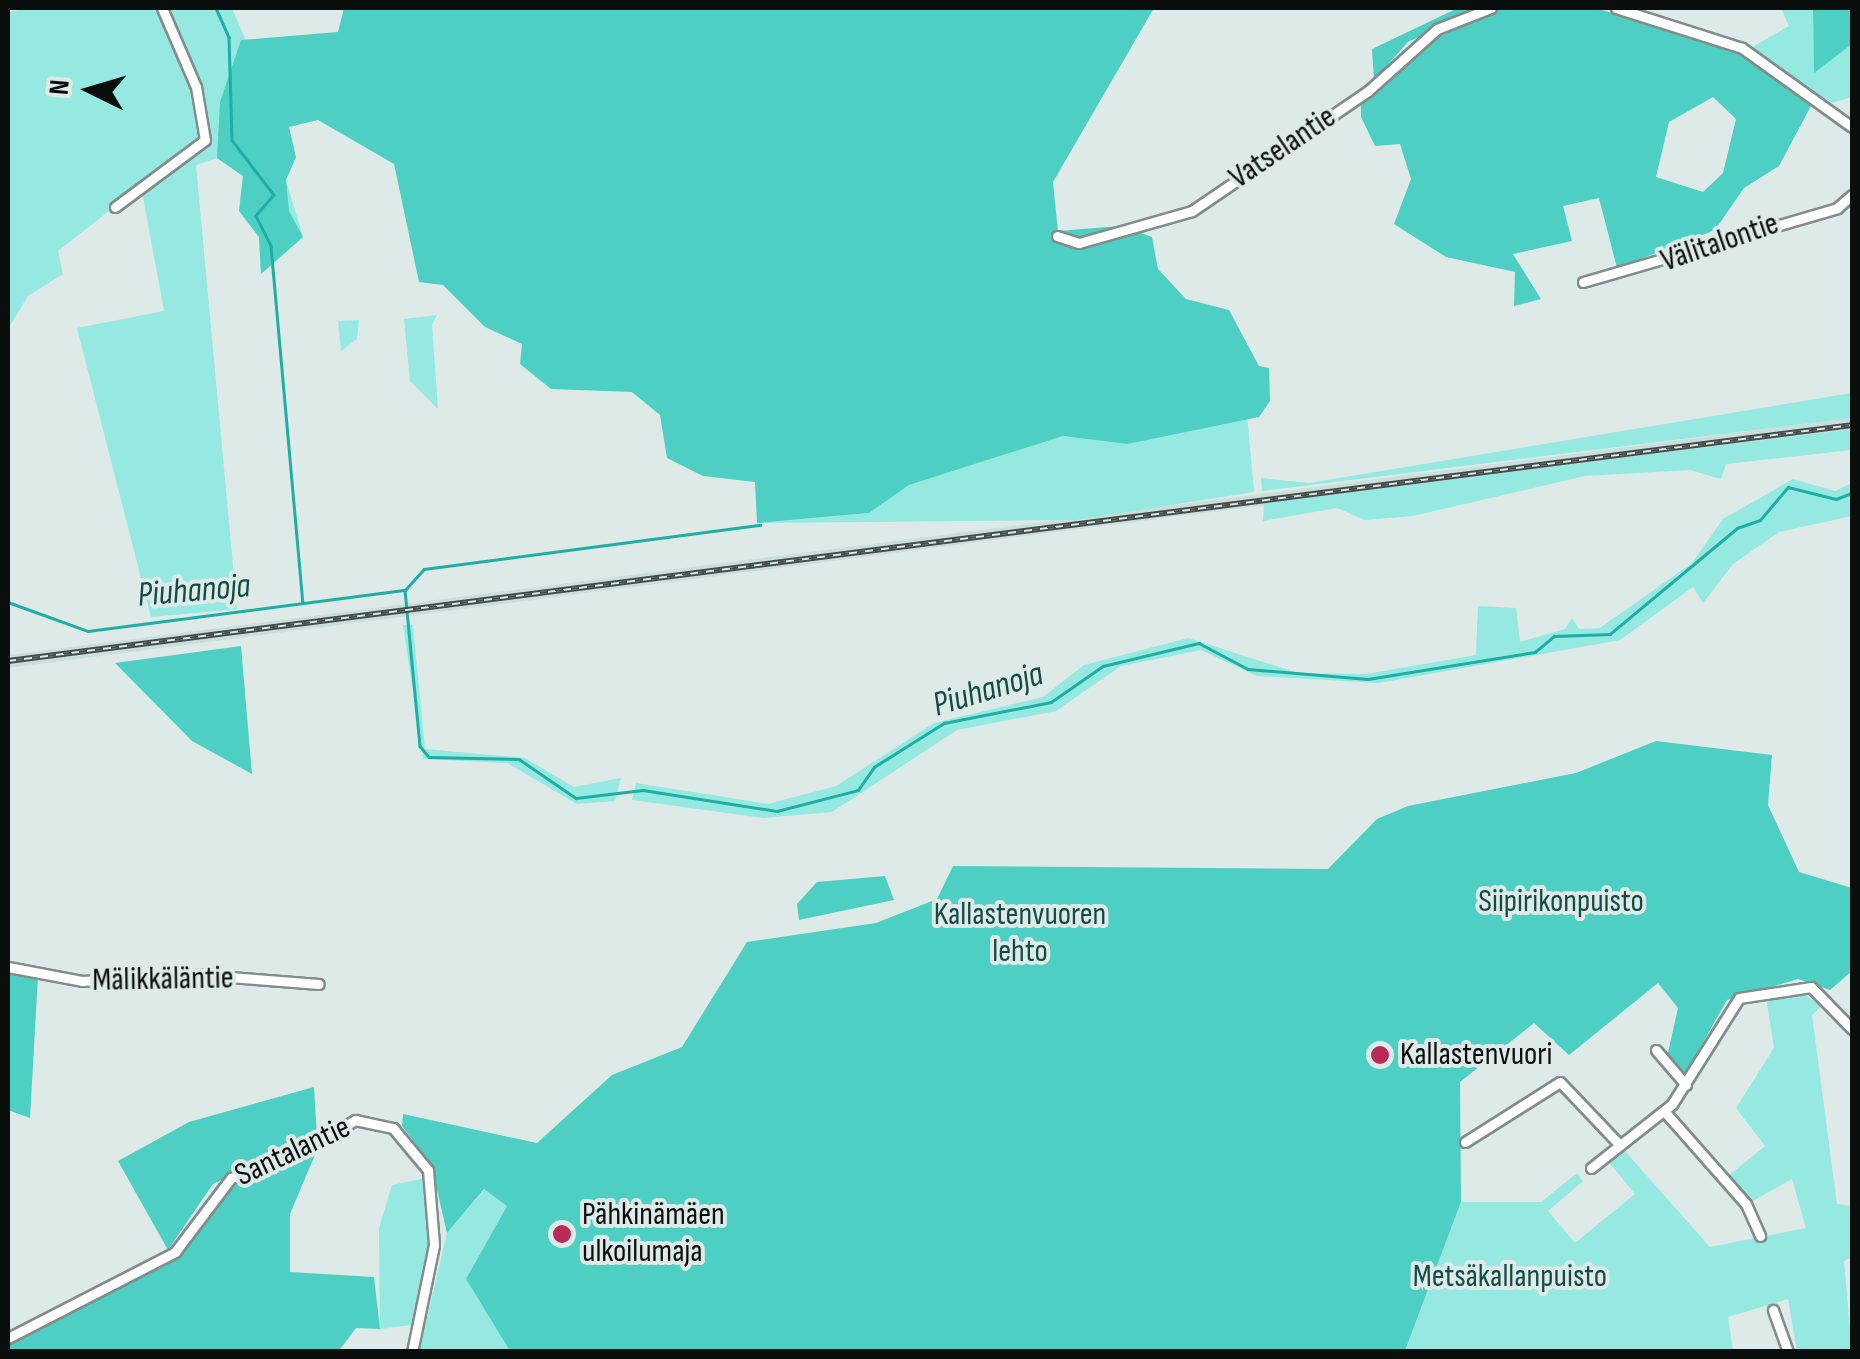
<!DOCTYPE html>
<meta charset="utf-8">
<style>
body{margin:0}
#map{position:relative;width:1860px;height:1359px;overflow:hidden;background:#deeae8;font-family:"Sofia Sans Condensed",sans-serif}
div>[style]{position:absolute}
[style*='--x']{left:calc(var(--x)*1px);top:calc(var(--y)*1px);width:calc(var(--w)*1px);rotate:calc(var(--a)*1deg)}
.built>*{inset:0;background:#c9dfdc}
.green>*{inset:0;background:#95e9e0}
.forest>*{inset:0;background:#4ecfc3}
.stream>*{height:2.5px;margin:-1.25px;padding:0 1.25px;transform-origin:1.25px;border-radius:1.25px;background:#1eaea3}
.roads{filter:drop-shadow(2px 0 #818c8b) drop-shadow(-2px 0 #818c8b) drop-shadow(0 2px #818c8b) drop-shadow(0 -2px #818c8b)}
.minor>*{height:9px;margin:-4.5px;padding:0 4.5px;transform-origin:4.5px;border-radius:4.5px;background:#fff}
.rail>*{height:6px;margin-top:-3px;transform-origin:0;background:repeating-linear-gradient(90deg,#deeae8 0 8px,#454b4a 0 16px);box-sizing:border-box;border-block:2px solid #454b4a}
.dots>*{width:28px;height:28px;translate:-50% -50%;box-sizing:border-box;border:5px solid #deeae8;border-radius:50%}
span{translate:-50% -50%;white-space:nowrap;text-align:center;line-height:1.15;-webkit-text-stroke:8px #deeae8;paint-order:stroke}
.street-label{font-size:32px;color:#0a0e0d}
.park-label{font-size:32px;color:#134b46}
.poi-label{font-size:32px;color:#0a0e0d}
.left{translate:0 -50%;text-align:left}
.water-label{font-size:35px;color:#134b47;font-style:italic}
.frame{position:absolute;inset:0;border:10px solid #0a0e0d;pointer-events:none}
.north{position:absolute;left:40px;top:40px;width:100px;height:100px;-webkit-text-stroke:8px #deeae8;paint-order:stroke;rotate:275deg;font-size:28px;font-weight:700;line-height:40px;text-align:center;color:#0a0e0d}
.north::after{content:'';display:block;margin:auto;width:35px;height:45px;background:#0a0e0d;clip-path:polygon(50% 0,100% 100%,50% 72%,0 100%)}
</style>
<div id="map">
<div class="built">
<div style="clip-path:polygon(1852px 418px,1852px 429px,8px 668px,8px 655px)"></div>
</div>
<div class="green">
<div style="clip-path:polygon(33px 8px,232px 8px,296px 157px,286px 180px,303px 237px,261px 274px,259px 237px,239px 211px,243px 176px,217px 158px,196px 165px,237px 609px,151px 617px,77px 328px,164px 311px,141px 186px,58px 251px,63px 274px,28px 296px,8px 329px,8px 12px)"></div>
<div style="clip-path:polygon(1781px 8px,1813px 8px,1814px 72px,1852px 44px,1852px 97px,1832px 103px,1749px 49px,1789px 26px)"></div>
<div style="clip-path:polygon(437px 315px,432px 325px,438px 409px,410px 381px,404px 319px)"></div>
<div style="clip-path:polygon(359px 320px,357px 339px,341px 351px,338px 321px)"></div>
<div style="clip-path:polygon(1852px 393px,1852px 418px,1262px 491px,1261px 478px,1309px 483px)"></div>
<div style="clip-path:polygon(1247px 414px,1254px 492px,1076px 520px,757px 523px,869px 513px,909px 485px,1063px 436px,1127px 444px)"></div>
<div style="clip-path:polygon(1852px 429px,1852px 450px,1726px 464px,1721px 479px,1690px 470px,1585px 476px,1413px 516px,1365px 520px,1337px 508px,1263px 521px,1264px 503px)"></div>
<div style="clip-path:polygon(1793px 479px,1835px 491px,1852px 483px,1852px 516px,1779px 532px,1733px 564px,1703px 603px,1693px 587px,1620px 640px,1379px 683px,1257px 676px,1201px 650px,1121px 666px,1056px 711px,957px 730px,832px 812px,763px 818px,632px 800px,636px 783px,768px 804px,836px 786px,934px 723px,1043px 697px,1084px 665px,1188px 638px,1298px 673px,1366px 674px,1476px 655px,1478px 606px,1516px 608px,1520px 642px,1565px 629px,1572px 618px,1579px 629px,1600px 628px,1692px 563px,1723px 519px)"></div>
<div style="clip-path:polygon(403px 625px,413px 625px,425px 749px,525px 758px,574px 787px,621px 778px,615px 801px,577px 804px,507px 763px,423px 759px)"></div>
<div style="clip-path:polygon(1802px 993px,1822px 1006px,1812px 1015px,1837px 1204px,1852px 1206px,1852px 1257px,1844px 1261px,1852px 1351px,1797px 1351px,1788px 1299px,1728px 1317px,1733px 1351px,1405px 1352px,1461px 1202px,1541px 1202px,1577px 1173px,1583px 1181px,1548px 1211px,1575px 1243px,1635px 1194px,1608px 1161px,1623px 1149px,1710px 1247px,1806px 1228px,1792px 1179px,1749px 1203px,1727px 1177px,1765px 1146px,1736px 1108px,1774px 1048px,1766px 997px)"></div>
<div style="clip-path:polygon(426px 1178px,431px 1231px,411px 1325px,380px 1329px,379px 1228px,392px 1185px)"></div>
<div style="clip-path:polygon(485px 1189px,507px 1206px,466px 1279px,510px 1351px,419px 1352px,447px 1233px)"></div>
</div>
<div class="forest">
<div style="clip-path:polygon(344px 8px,1154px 8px,1053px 182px,1058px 231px,1120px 226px,1152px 237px,1158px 269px,1186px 299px,1229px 310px,1259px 366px,1269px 368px,1270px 401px,1259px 417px,1127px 444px,1063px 436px,909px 485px,869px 513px,757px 523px,755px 482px,703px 476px,667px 458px,660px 415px,632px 392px,551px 389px,520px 364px,522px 344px,485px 327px,443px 285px,419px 282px,394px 164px,318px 120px,289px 127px,296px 157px,286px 180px,289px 211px,303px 237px,261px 274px,259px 237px,239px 211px,243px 176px,217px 158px,220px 102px,241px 40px,338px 32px)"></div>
<div style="clip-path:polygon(1458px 8px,1481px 8px,1408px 42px,1374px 80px,1372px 49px)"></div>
<div style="clip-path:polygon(evenodd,1501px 8px,1593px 8px,1678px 29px,1733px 50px,1812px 104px,1779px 166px,1744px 188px,1715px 230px,1617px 268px,1599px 198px,1563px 206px,1572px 241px,1513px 254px,1541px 299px,1514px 306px,1515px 272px,1446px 257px,1394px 224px,1411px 179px,1400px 144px,1375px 146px,1361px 117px,1361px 104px,1416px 48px,1501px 8px,1713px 97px,1736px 119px,1723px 173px,1703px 192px,1656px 177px,1669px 122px,1713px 97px)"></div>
<div style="clip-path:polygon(1813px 8px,1852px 8px,1852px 44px,1814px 73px)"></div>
<div style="clip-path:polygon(241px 646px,252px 774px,192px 741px,115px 663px)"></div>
<div style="clip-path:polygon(1656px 741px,1772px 755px,1768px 805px,1799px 872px,1852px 888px,1852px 971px,1830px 990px,1798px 979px,1727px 1000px,1684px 1076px,1667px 1057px,1678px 1008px,1658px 983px,1569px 1055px,1534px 1023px,1460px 1082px,1461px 1202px,1405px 1351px,510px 1351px,466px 1279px,507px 1206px,484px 1189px,447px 1233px,431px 1164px,402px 1126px,403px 1114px,537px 1143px,612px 1075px,682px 1047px,747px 942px,876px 923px,937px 899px,953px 866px,1328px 869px,1377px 819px,1408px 806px,1576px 773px)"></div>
<div style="clip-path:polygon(885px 876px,894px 900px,799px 920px,797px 904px,817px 882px)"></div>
<div style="clip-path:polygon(8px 973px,38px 976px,30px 1118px,8px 1110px)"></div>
<div style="clip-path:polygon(314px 1087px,317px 1137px,213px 1184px,168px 1250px,118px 1161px,189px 1122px)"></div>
<div style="clip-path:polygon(320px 1143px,290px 1214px,290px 1272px,374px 1277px,380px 1329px,356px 1328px,338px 1352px,8px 1352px,8px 1342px,174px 1257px,232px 1182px,286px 1166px)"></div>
</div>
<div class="stream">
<div style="--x:216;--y:8;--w:32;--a:66"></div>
<div style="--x:229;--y:37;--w:103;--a:88.3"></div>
<div style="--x:232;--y:140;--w:69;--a:52.6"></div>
<div style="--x:274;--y:195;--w:28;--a:131"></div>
<div style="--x:256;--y:216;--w:34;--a:63"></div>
<div style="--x:271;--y:246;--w:358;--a:84.9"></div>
<div style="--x:405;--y:590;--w:28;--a:-48"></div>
<div style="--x:424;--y:569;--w:339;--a:-7.5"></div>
<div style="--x:8;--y:602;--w:85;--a:19.9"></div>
<div style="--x:88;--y:631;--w:320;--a:-7.4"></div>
<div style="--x:405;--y:590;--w:157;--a:84.5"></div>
<div style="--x:420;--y:746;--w:14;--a:51"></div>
<div style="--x:429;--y:757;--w:90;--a:1.3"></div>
<div style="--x:519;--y:759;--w:69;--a:34.4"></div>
<div style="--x:576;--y:798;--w:67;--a:-6.8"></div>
<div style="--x:643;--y:790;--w:136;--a:8.9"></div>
<div style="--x:777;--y:811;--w:84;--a:-14.5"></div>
<div style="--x:858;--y:790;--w:28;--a:-55"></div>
<div style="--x:874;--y:767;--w:83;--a:-32.2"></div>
<div style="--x:944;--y:723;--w:109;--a:-11.1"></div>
<div style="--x:1051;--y:702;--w:63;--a:-34.7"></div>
<div style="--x:1103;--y:666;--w:99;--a:-13.5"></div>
<div style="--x:1199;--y:643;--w:55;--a:28"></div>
<div style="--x:1248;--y:669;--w:120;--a:4.8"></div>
<div style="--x:1368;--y:679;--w:169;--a:-9.2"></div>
<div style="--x:1535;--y:652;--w:25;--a:-40"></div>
<div style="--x:1554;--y:636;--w:56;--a:-2"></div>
<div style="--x:1610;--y:634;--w:165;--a:-39.8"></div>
<div style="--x:1737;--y:528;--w:24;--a:-19"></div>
<div style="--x:1760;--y:520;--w:43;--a:-49.7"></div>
<div style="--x:1788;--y:487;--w:49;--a:14"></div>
<div style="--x:1836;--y:499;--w:17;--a:-21"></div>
</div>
<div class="roads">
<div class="minor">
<div style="--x:1616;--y:8;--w:132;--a:17.6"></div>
<div style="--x:1742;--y:48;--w:135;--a:35.7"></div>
<div style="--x:115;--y:207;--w:112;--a:-36.7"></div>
<div style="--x:205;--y:140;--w:54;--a:-99.6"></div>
<div style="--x:196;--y:87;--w:86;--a:-113.3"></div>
<div style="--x:1057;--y:236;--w:23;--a:18"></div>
<div style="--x:1079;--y:243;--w:117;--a:-15.8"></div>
<div style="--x:1192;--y:211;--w:213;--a:-34.3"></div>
<div style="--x:1368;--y:91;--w:93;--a:-41.9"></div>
<div style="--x:1437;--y:29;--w:58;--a:-21.3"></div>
<div style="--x:1583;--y:282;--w:265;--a:-16.2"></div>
<div style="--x:1837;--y:208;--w:20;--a:-41"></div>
<div style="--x:8;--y:967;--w:75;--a:10.7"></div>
<div style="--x:82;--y:981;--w:110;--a:-3.6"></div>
<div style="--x:192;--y:974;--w:127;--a:4.5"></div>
<div style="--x:1656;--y:1050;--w:46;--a:49.4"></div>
<div style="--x:1664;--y:1111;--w:124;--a:48.6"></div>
<div style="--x:1746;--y:1204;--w:35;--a:66"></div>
<div style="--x:1465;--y:1142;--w:112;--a:-32.3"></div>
<div style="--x:1560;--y:1082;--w:86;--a:46.4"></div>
<div style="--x:1591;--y:1168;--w:103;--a:-38.3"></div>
<div style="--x:1672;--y:1104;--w:125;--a:-57.7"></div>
<div style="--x:1739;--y:998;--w:73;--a:-8.7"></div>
<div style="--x:1811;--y:987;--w:59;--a:45.7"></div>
<div style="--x:1773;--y:1310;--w:45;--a:70.3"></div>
<div style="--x:8;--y:1338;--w:188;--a:-27.2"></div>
<div style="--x:175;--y:1252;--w:93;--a:-52.9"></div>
<div style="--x:231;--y:1178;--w:60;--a:-18.4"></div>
<div style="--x:288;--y:1159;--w:78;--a:-30.2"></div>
<div style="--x:355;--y:1120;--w:39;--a:12"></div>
<div style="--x:393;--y:1128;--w:55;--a:50.2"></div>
<div style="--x:428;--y:1170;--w:75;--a:85.4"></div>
<div style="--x:434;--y:1245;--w:109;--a:101.6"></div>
</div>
</div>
<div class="rail">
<div style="--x:8;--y:661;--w:1859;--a:-7.29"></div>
</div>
<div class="dots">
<div style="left:1380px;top:1055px;background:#b92a59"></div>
<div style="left:562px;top:1234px;background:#b92a59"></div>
</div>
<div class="street-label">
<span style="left:1283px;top:148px;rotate:-34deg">Vatselantie</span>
<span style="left:1720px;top:243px;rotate:-19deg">Välitalontie</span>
<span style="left:163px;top:980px;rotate:-1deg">Mälikkäläntie</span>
<span style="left:293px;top:1152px;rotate:-25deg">Santalantie</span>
</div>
<div class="park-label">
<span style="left:1561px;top:902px">Siipirikonpuisto</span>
<span style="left:1020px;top:934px">Kallastenvuoren<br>lehto</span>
<span style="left:1510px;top:1277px">Metsäkallanpuisto</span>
</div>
<div class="poi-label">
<span class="left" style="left:1400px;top:1055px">Kallastenvuori</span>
<span class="left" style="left:582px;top:1234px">Pähkinämäen<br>ulkoilumaja</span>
</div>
<div class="water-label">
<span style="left:194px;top:591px;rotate:-5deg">Piuhanoja</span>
<span style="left:988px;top:690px;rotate:-17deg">Piuhanoja</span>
</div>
<div class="frame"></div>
<div class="north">N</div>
</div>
